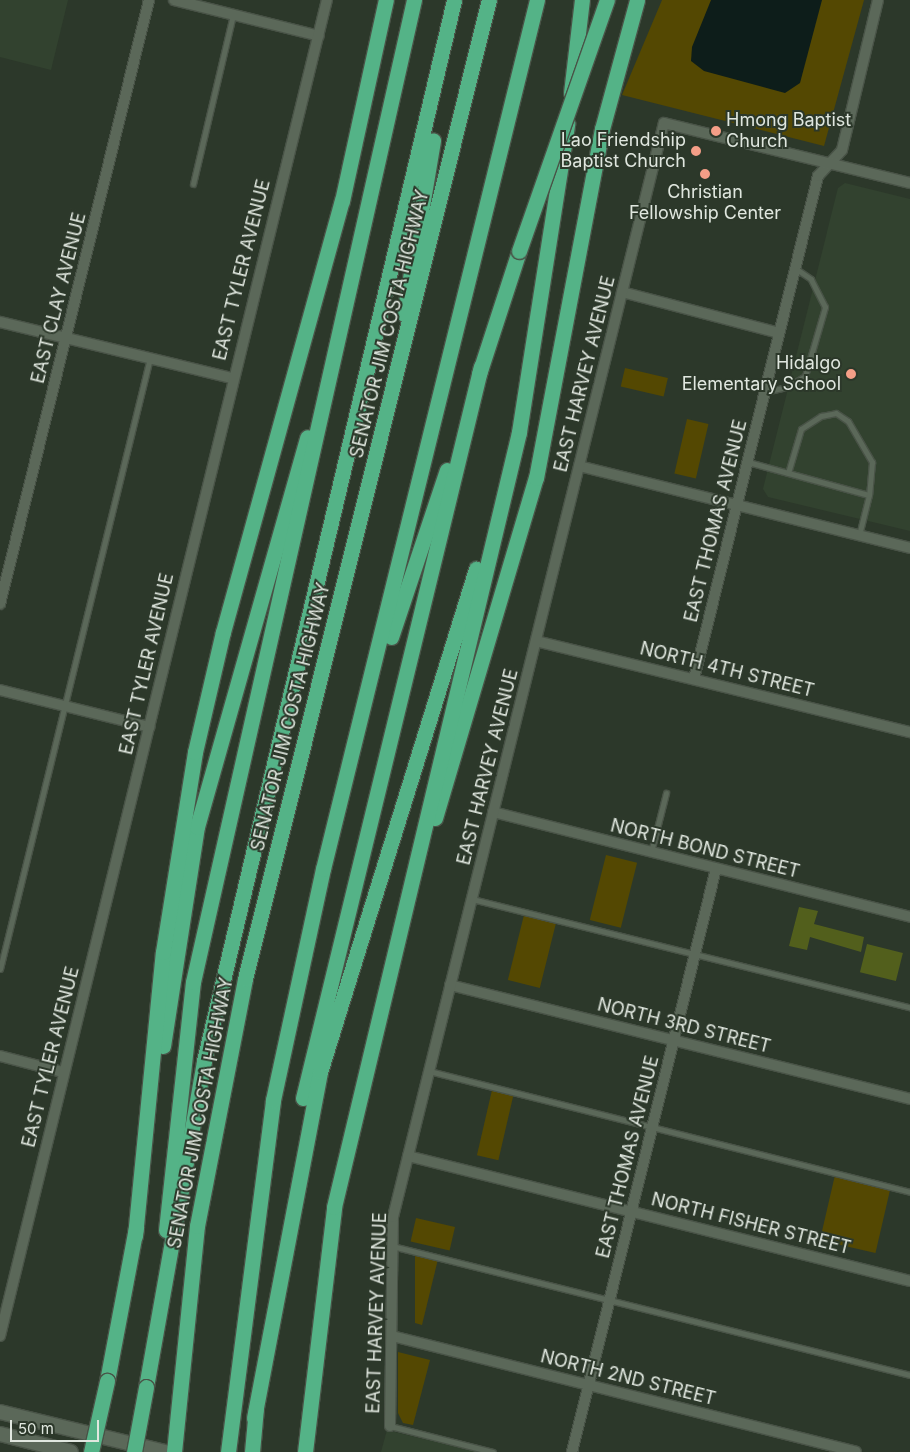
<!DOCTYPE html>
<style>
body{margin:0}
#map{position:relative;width:910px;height:1452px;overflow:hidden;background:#2c382a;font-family:Inter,sans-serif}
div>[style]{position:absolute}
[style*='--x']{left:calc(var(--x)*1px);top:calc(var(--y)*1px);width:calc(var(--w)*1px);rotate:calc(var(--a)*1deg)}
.built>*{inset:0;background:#32422f}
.green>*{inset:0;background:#544802;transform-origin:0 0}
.water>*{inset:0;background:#0d1d1a}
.building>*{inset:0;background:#525f1c;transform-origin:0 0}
.roads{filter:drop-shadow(1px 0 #495347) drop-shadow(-1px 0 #495347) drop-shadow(0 1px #495347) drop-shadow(0 -1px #495347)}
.service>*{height:5px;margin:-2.5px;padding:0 2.5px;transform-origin:2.5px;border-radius:2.5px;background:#5b6859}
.minor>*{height:10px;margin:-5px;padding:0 5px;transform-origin:5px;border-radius:5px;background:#5b6859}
.secondary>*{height:14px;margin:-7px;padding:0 7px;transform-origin:7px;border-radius:7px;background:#5b6859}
.motorway>*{height:15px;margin:-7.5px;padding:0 7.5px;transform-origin:7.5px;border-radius:7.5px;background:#54b387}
.bridges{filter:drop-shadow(1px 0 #495347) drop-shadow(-1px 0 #495347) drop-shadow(0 1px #495347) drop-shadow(0 -1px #495347)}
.motorway-bridge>*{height:15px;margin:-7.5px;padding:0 7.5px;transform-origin:7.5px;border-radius:7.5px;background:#54b387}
.dots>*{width:14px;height:14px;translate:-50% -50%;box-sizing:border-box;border:2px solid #2c382a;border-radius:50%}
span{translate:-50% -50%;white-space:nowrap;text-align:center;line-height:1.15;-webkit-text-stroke:4px #2c382a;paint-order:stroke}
.poi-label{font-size:18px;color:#e0e7df}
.left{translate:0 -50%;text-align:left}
.right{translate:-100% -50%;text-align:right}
.street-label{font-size:18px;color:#e0e7df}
.scale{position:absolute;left:10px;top:1420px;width:89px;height:22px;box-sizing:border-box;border:2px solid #e0e7df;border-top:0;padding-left:6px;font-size:15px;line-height:18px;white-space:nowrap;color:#e0e7df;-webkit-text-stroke:4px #2c382a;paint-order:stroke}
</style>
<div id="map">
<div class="built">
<div style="clip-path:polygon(0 0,68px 0,51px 70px,0 57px)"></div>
<div style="clip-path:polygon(845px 183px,910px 199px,910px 531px,768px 497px,763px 489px,838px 188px)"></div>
<div style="clip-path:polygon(387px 1430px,477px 1452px,381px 1452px)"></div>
</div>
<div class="green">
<div style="clip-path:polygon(662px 0,864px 0,824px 146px,622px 95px)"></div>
<div style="left:625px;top:368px;width:44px;height:19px;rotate:13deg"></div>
<div style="left:687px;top:419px;width:22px;height:56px;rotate:13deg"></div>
<div style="left:606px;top:855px;width:32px;height:67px;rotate:14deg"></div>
<div style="left:524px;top:915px;width:33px;height:67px;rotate:14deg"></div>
<div style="left:492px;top:1090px;width:22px;height:67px;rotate:13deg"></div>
<div style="left:835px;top:1175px;width:57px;height:67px;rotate:13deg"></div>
<div style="left:416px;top:1218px;width:40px;height:24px;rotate:13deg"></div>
<div style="clip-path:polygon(415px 1253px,438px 1259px,422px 1325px,415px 1323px)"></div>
<div style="clip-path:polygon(398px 1352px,430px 1360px,413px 1425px,403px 1423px,398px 1413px)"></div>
</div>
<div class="water">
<div style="clip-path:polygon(711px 0,822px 0,800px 83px,785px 93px,704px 71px,691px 61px,692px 47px)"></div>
</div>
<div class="building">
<div style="clip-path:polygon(799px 907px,818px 911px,814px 924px,864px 937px,861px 952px,810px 937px,807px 950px,789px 946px)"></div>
<div style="left:867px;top:944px;width:37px;height:29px;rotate:14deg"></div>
</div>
<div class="roads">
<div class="service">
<div style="--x:193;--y:184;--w:174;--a:-76.7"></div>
<div style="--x:765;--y:392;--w:23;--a:-13"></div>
<div style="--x:787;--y:387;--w:21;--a:-31"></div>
<div style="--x:805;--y:376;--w:72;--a:-73.8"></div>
<div style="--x:825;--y:307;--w:31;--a:-117"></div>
<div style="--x:811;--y:279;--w:18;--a:-146"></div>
<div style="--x:748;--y:462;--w:125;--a:15.3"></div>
<div style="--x:869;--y:495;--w:41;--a:104"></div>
<div style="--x:788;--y:473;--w:46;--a:-73.5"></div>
<div style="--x:801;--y:429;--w:24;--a:-33"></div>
<div style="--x:821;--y:416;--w:15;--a:-11"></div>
<div style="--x:836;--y:413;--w:14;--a:34"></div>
<div style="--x:848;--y:421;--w:48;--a:59.7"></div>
<div style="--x:872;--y:462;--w:33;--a:95"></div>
<div style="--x:651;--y:852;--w:61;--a:-75.7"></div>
<div style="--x:472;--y:899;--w:451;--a:13.9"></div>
<div style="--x:0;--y:969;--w:629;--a:-76.21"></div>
<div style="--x:429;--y:1071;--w:496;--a:14.1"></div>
<div style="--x:392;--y:1246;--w:534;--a:13.98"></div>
<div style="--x:390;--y:1426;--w:106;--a:14.2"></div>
</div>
<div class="minor">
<div style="--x:174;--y:0;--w:149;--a:13.9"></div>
<div style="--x:622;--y:292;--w:162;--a:14.6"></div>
<div style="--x:0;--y:322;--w:239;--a:13.6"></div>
<div style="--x:579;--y:466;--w:341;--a:13.9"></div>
<div style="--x:0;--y:604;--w:622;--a:-76.14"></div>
<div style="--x:536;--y:641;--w:385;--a:13.7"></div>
<div style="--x:694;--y:679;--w:518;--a:-76.15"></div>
<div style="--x:818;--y:176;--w:35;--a:-47"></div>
<div style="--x:842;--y:150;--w:154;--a:-76.5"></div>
<div style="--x:0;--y:690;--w:154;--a:13.9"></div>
<div style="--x:493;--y:812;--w:430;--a:14.1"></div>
<div style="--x:450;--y:985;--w:474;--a:13.9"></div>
<div style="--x:0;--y:1056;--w:65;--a:14.3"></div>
<div style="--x:408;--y:1156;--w:517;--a:13.98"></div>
<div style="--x:0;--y:1336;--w:1375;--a:-76.25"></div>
<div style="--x:392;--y:1336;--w:478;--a:14"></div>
<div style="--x:390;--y:1426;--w:209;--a:-89.2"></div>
<div style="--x:393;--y:1217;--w:1127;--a:-76.09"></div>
<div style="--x:664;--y:123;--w:253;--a:13.7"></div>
<div style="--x:572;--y:1452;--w:601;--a:-76.13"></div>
</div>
<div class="secondary">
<div style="--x:0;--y:1412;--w:170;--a:13.6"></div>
<div style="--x:0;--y:1434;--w:73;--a:14.2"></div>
</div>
<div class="motorway">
<div style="--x:571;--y:93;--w:94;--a:-83.3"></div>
<div style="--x:404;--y:314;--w:176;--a:-80.5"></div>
<div style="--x:479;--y:374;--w:129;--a:-72"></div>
<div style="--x:391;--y:637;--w:176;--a:-71.5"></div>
<div style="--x:435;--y:818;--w:355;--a:-73.5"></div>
<div style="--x:536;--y:478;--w:355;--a:-79.3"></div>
<div style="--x:602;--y:129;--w:134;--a:-74.8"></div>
<div style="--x:163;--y:1046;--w:222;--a:-81.2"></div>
<div style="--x:197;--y:827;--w:405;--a:-74.2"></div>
<div style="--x:303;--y:1098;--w:753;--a:-76.33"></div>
<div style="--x:166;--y:1230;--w:249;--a:-83.8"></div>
<div style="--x:193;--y:982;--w:1007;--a:-77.32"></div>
<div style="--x:135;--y:1236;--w:285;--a:-84.4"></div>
<div style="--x:163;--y:952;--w:203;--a:-80.9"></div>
<div style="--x:195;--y:752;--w:123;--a:-76.9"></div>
<div style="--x:223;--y:632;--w:447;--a:-74.6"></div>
<div style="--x:342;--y:201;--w:206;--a:-77.7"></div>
<div style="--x:107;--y:1381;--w:157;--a:-79.3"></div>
<div style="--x:146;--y:1387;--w:331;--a:-79.9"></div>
<div style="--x:204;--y:1061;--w:1090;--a:-76.74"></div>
<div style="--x:254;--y:1418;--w:352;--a:-79.2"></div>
<div style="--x:320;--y:1072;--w:527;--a:-72.77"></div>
<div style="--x:174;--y:1452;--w:227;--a:-84.2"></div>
<div style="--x:197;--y:1226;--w:252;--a:-79"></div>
<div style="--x:245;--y:979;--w:1009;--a:-76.01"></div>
<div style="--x:228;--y:1452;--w:355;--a:-82.7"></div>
<div style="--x:273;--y:1100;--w:236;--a:-77.8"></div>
<div style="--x:323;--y:869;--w:895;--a:-76.17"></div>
<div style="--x:252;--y:1452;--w:44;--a:-84.8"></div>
<div style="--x:305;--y:1452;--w:247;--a:-83.2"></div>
<div style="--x:334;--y:1207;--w:797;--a:-76.57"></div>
<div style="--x:519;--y:432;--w:312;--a:-81.1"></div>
</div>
</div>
<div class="bridges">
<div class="motorway-bridge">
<div style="--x:519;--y:251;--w:266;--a:-70.7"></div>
<div style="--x:91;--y:1452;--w:73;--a:-77.3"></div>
<div style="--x:134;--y:1452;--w:66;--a:-79.5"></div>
</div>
</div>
<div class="dots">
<div style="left:716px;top:131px;background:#f49e87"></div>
<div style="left:696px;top:151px;background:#f49e87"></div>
<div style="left:705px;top:174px;background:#f49e87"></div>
<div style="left:851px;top:374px;background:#f49e87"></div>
</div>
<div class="poi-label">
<span class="left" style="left:726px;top:131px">Hmong Baptist<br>Church</span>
<span class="right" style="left:686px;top:151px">Lao Friendship<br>Baptist Church</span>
<span style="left:705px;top:203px">Christian<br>Fellowship Center</span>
<span class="right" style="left:841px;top:374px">Hidalgo<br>Elementary School</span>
</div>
<div class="street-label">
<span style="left:242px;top:270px;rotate:-76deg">EAST TYLER AVENUE</span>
<span style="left:59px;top:298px;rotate:-76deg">EAST CLAY AVENUE</span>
<span style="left:390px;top:324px;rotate:-76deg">SENATOR JIM COSTA HIGHWAY</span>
<span style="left:585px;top:374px;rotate:-76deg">EAST HARVEY AVENUE</span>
<span style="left:716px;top:521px;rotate:-76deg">EAST THOMAS AVENUE</span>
<span style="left:147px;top:664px;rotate:-77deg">EAST TYLER AVENUE</span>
<span style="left:727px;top:670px;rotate:14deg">NORTH 4TH STREET</span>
<span style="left:291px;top:717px;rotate:-76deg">SENATOR JIM COSTA HIGHWAY</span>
<span style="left:488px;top:767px;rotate:-76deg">EAST HARVEY AVENUE</span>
<span style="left:705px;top:849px;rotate:14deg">NORTH BOND STREET</span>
<span style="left:684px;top:1026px;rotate:14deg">NORTH 3RD STREET</span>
<span style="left:51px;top:1057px;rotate:-76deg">EAST TYLER AVENUE</span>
<span style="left:201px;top:1113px;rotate:-79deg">SENATOR JIM COSTA HIGHWAY</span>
<span style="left:628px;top:1157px;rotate:-76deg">EAST THOMAS AVENUE</span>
<span style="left:751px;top:1224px;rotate:14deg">NORTH FISHER STREET</span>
<span style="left:377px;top:1313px;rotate:-88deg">EAST HARVEY AVENUE</span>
<span style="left:628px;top:1378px;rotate:14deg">NORTH 2ND STREET</span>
</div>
<div class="scale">50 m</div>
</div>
